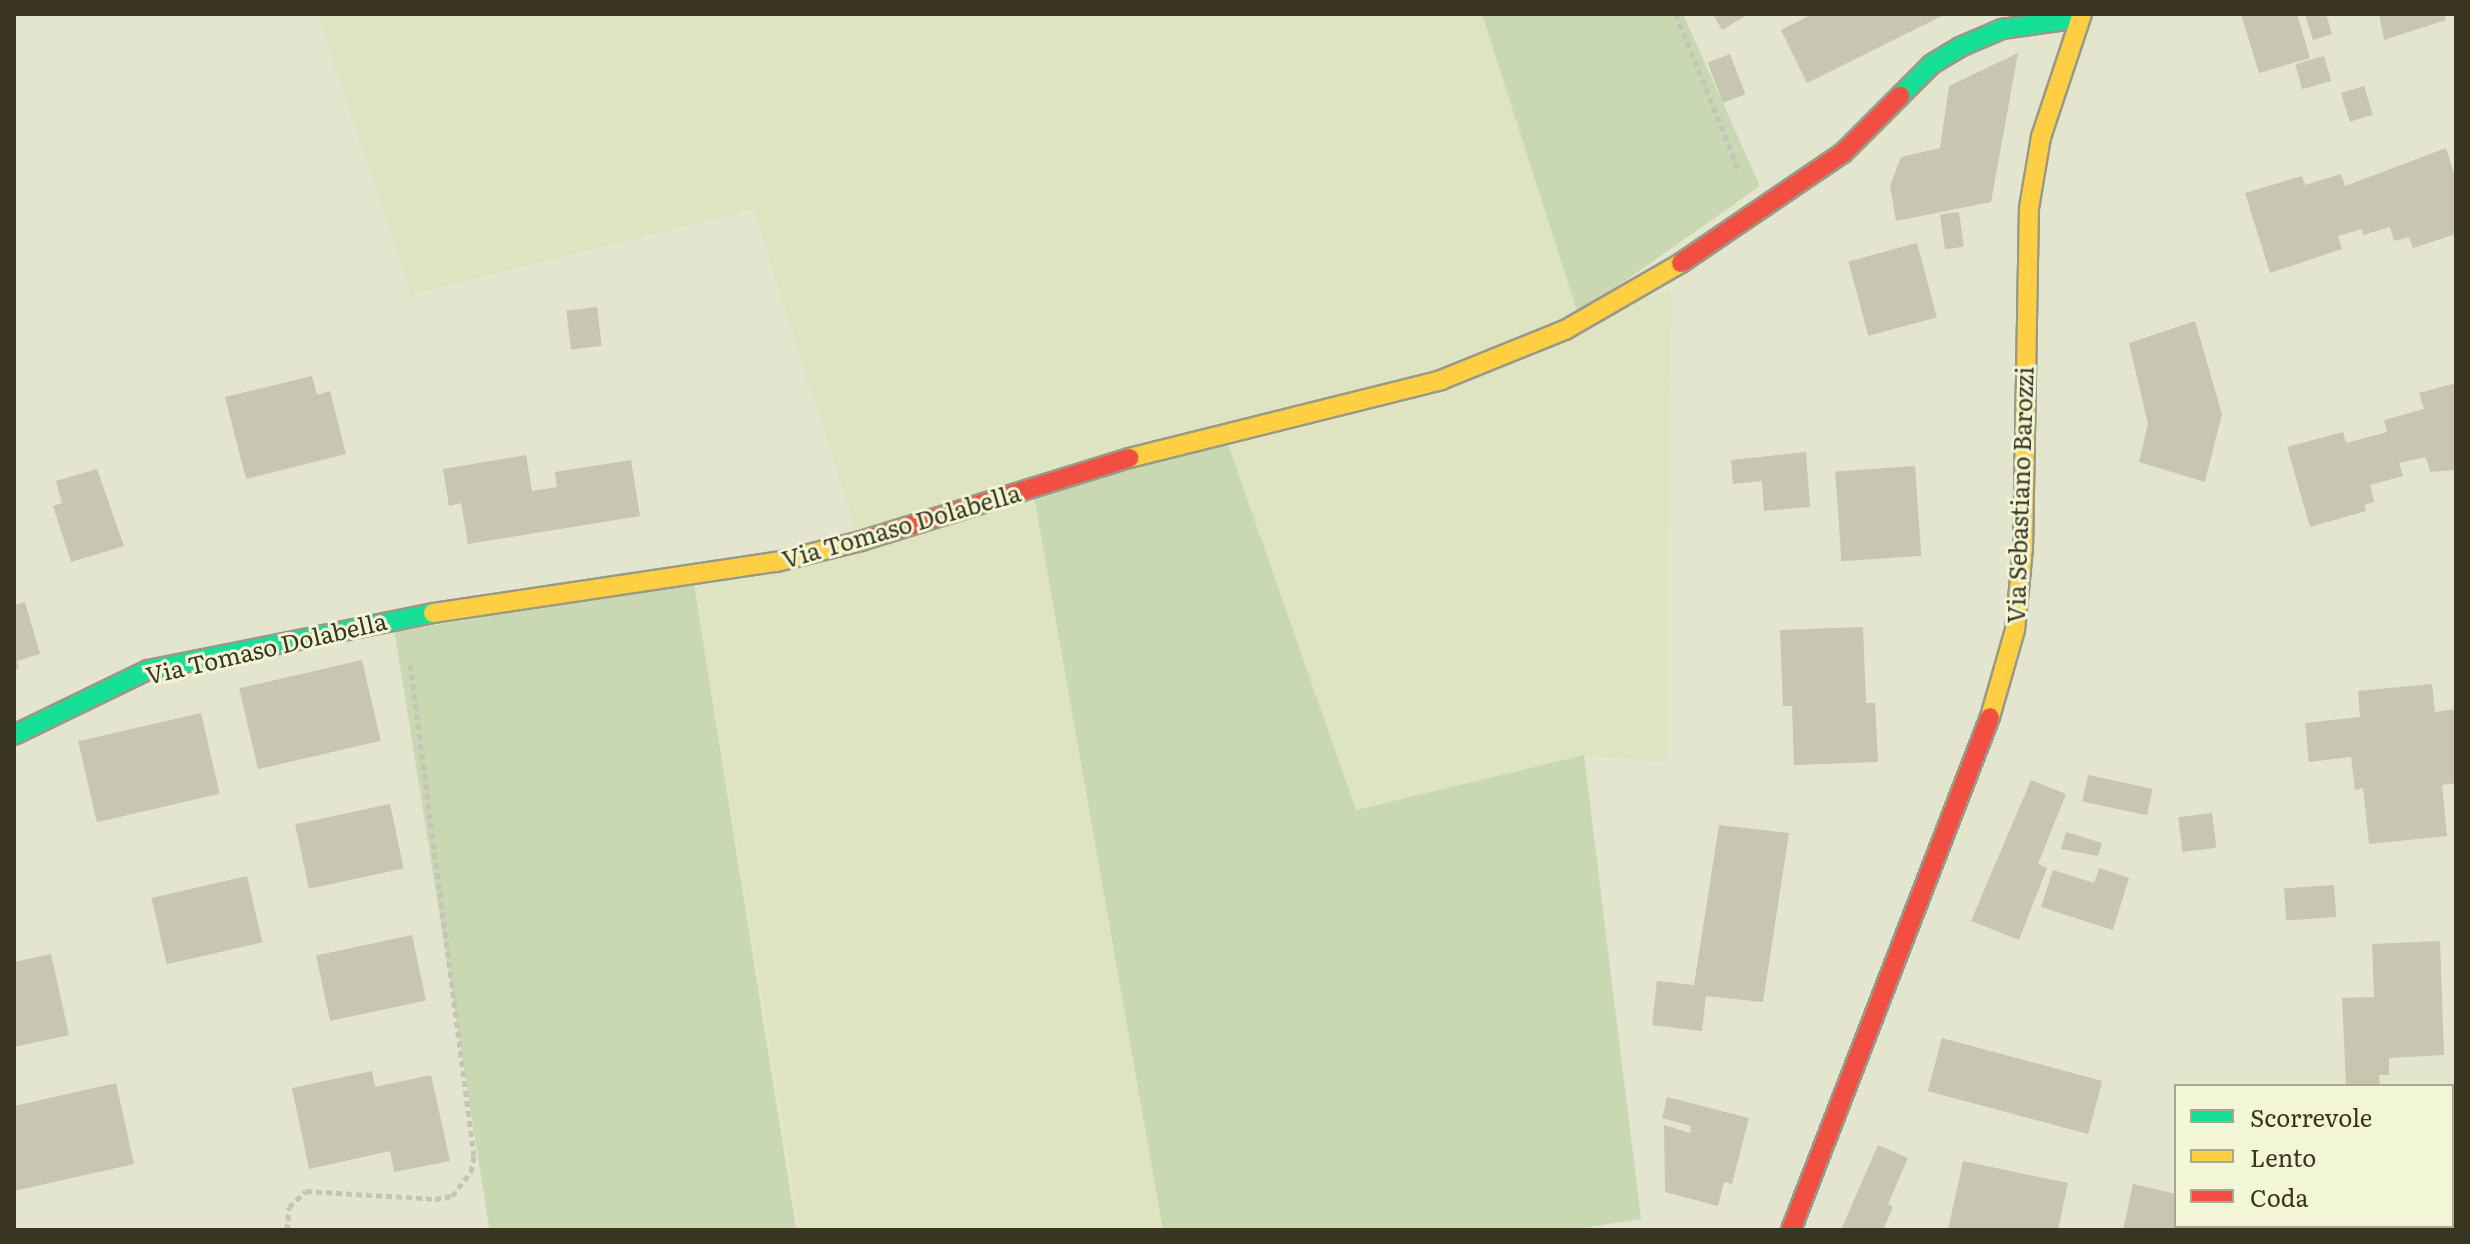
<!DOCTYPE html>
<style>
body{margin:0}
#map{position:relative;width:2470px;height:1244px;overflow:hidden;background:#e3e5cf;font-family:Literata,serif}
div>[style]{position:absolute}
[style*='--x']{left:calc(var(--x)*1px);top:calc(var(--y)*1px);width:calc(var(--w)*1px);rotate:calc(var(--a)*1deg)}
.farmland>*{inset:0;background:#dee4c1}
.green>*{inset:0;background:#c9d7b2;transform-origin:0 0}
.building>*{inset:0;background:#c8c6b0;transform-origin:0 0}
.path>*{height:5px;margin-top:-2.5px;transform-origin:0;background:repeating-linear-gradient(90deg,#c4c5b7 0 6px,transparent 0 10px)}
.roads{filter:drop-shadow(2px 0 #998) drop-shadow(-2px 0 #998) drop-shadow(0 2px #998) drop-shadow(0 -2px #998)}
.fast>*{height:18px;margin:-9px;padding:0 9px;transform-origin:9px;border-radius:9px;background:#16e098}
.slow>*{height:18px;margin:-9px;padding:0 9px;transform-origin:9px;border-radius:9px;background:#ffcf43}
.jam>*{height:18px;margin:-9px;padding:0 9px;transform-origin:9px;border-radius:9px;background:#f24e42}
span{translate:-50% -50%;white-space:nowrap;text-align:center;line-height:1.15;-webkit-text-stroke:6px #f2f5d6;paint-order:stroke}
.street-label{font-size:24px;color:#393520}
.frame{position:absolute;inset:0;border:16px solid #393520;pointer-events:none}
.legend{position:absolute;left:2174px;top:1084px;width:280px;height:144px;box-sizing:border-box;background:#f2f5d6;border:2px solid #a8a88d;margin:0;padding:10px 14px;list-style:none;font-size:24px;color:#393520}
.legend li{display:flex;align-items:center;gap:16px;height:40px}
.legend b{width:40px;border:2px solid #a8a88d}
</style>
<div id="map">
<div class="farmland">
<div style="clip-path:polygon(318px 14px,1482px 14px,1578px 314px,1671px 291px,1666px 762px,1584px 755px,1356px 810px,1222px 427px,1034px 497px,1163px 1230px,800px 1230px,694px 584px,856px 531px,753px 209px,411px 295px)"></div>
</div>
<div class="green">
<div style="clip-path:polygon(1482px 14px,1683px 14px,1760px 186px,1578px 314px)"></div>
<div style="clip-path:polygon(1222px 427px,1356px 810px,1584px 755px,1641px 1219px,1570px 1230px,1163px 1230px,1034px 496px)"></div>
<div style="left:694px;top:584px;width:653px;height:303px;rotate:81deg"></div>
</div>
<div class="building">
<div style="clip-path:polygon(1713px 14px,1749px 14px,1722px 30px)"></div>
<div style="clip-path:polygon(1813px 14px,1946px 14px,1807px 83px,1781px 30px)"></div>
<div style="clip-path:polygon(2241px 14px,2297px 14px,2310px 58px,2259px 73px)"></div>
<div style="clip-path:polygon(2305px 14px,2326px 14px,2332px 34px,2313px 40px)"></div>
<div style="clip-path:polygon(2379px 14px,2444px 14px,2446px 20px,2384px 40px)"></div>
<div style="clip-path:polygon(2018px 53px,1991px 202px,1896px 221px,1890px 186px,1901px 157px,1940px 148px,1949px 86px)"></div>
<div style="left:1730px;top:54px;width:43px;height:24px;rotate:69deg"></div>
<div style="left:2324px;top:56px;width:26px;height:30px;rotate:74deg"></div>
<div style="left:2364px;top:86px;width:30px;height:24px;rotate:73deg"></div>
<div style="clip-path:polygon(2446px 148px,2456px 180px,2456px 234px,2413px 248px,2409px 237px,2394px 241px,2390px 227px,2363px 235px,2362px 229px,2338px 236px,2342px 249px,2270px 273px,2245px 193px,2302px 176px,2305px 185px,2341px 174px,2345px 186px)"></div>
<div style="left:1959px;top:212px;width:35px;height:19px;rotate:82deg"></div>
<div style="left:1917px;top:243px;width:77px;height:71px;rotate:75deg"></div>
<div style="left:597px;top:307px;width:39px;height:31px;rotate:83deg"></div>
<div style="clip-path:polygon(2195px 321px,2222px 414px,2205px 482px,2139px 462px,2148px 424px,2129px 343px)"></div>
<div style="clip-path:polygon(312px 376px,317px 395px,330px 391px,346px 454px,246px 479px,225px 397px)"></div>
<div style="clip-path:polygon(2456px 383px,2456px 470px,2430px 472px,2426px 457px,2399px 463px,2403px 476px,2370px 485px,2374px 502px,2364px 505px,2366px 511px,2310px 527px,2287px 447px,2343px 432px,2346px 443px,2387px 432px,2384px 420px,2424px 409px,2419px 393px)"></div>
<div style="clip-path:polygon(1806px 452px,1810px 507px,1764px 511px,1762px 481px,1733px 484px,1731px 460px)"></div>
<div style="clip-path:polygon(526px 455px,532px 491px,557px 487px,555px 472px,631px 460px,640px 516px,468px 544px,461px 503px,449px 506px,443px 469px)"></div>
<div style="left:1915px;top:466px;width:90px;height:80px;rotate:86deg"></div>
<div style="clip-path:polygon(97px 469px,124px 546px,71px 562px,53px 506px,62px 503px,56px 481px)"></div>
<div style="clip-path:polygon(25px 602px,40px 654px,17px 661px,19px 668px,14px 670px,14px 605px)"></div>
<div style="clip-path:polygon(1863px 627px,1866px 703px,1875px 703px,1878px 762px,1794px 765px,1792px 706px,1783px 706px,1780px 630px)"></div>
<div style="left:362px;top:660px;width:83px;height:126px;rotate:77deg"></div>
<div style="clip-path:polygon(2432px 684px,2435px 712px,2456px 709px,2456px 783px,2442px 785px,2447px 836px,2369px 844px,2363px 788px,2355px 790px,2351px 757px,2309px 762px,2305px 723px,2360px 717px,2358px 691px)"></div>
<div style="left:201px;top:713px;width:83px;height:126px;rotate:77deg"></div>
<div style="left:2088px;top:775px;width:66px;height:27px;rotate:12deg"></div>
<div style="clip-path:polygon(2031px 780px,2066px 794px,2038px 864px,2047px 868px,2019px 940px,1971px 921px)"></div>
<div style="left:390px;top:804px;width:66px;height:97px;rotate:78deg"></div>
<div style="left:2212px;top:813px;width:35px;height:34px;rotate:83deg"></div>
<div style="clip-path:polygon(1719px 825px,1789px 833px,1763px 1002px,1706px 996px,1702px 1031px,1652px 1025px,1657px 981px,1694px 985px)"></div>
<div style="clip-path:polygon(2066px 832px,2102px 843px,2098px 856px,2061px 849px)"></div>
<div style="clip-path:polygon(2099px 868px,2129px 878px,2113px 930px,2041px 907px,2053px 870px,2094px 883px)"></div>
<div style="left:247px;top:876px;width:68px;height:98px;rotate:77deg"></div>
<div style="left:2334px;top:885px;width:32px;height:50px;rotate:86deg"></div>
<div style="left:412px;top:935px;width:67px;height:98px;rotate:78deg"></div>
<div style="clip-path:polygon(2440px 941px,2444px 1055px,2389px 1058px,2389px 1075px,2379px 1075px,2380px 1086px,2346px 1086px,2342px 998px,2374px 997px,2372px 944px)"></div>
<div style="clip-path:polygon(51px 954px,69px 1035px,14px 1047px,14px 962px)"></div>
<div style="left:1942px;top:1038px;width:166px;height:55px;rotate:15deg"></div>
<div style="clip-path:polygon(372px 1071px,375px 1087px,431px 1075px,450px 1161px,394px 1172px,390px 1151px,309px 1169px,292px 1088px)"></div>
<div style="clip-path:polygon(116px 1083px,134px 1164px,14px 1191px,14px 1106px)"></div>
<div style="clip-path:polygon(1667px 1097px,1749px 1118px,1732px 1184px,1724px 1182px,1718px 1206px,1665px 1192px,1664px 1125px,1690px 1133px,1691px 1126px,1662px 1118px)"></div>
<div style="clip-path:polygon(1878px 1145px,1908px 1158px,1888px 1204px,1893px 1207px,1883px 1230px,1841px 1230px)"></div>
<div style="clip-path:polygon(1963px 1161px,2068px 1183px,2058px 1230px,1948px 1230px)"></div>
<div style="clip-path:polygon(2133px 1184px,2176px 1194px,2176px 1226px,2191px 1226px,2191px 1230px,2123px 1230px)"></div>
</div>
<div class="path">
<div style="--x:1676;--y:14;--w:169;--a:68.1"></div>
<div style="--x:287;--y:1230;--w:23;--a:-85"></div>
<div style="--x:289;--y:1207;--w:23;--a:-43"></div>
<div style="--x:306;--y:1191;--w:129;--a:3.5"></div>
<div style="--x:435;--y:1199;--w:17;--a:-10"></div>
<div style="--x:452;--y:1196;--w:31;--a:-52"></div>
<div style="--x:471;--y:1172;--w:16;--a:-79"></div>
<div style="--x:474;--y:1156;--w:499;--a:-97.4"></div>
</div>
<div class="roads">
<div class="fast">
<div style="--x:1900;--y:96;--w:45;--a:-45"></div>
<div style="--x:1932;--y:64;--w:33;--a:-31"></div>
<div style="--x:1960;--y:47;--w:46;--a:-23.2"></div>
<div style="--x:2002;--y:29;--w:79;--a:-8"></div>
<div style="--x:14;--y:735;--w:149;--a:-25.9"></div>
<div style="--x:148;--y:670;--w:291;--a:-11.3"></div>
</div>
<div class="slow">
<div style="--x:1129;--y:458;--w:322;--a:-14"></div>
<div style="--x:1441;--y:380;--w:134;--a:-22"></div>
<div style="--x:1565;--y:330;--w:134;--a:-30"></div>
<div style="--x:433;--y:613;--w:347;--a:-8.5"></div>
<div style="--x:776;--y:562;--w:88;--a:-13.9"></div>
<div style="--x:1990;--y:717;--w:91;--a:-74"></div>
<div style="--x:2015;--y:630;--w:81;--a:-84.4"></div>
<div style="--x:2023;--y:549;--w:341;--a:-89"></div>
<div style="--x:2029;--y:208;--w:72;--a:-80.4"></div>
<div style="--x:2041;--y:137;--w:130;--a:-71.6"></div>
</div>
<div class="jam">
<div style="--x:1681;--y:263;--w:196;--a:-34.2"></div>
<div style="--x:1843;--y:153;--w:81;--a:-45"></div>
<div style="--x:861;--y:541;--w:281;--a:-17.2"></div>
<div style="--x:1791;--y:1230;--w:550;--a:-68.8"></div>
</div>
</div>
<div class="street-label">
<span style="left:2019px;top:495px;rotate:-88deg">Via Sebastiano Barozzi</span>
<span style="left:901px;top:525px;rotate:-16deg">Via Tomaso Dolabella</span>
<span style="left:266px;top:647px;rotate:-13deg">Via Tomaso Dolabella</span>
</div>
<div class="frame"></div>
<ul class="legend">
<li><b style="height:10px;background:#16e098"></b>Scorrevole</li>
<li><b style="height:10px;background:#ffcf43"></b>Lento</li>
<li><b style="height:10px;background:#f24e42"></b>Coda</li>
</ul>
</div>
